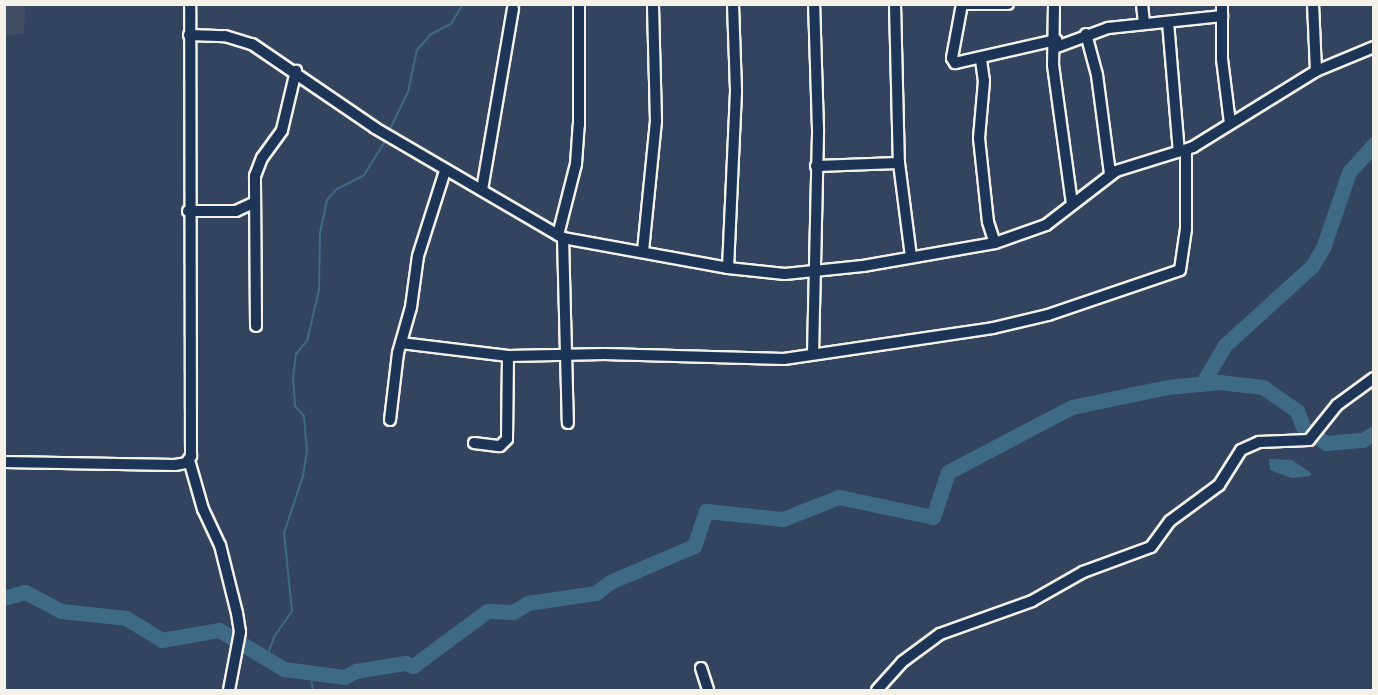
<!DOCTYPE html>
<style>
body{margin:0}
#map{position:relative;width:1378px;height:695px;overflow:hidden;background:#33445e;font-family:"Patrick Hand",sans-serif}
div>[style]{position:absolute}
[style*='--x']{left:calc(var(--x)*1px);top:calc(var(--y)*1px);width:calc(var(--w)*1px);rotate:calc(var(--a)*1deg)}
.built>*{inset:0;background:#424e63}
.water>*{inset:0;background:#3f6a86}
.stream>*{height:2px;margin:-1px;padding:0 1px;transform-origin:1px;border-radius:1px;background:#3f6a86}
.river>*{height:15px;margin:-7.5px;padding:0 7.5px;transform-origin:7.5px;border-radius:7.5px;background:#3f6a86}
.roads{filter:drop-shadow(2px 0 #f4f1e8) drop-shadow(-2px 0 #f4f1e8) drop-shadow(0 2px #f4f1e8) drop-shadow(0 -2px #f4f1e8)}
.minor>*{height:10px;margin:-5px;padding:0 5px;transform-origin:5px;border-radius:5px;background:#1d3557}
span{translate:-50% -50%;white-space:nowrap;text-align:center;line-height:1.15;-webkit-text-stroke:5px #1d3557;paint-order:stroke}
.frame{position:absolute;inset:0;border:6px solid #f4f1e8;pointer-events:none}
</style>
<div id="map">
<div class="built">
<div style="clip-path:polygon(5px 4px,25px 5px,24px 33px,5px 36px)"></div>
</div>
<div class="water">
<div style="clip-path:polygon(1269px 459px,1292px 460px,1311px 473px,1310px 476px,1292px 478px,1275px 472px,1270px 470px)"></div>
</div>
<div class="stream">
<div style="--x:389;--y:131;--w:43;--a:-64"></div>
<div style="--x:408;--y:92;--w:43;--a:-77.9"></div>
<div style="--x:417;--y:50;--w:21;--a:-49"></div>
<div style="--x:431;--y:34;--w:22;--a:-27"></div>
<div style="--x:451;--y:24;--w:23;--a:-59"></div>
<div style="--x:266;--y:659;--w:23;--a:-70"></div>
<div style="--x:274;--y:637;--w:32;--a:-55"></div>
<div style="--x:292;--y:611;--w:78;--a:-95.9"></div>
<div style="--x:284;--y:533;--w:60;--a:-71.6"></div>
<div style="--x:303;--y:476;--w:25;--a:-81"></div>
<div style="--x:307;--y:451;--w:35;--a:-95"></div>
<div style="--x:304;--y:416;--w:13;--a:-132"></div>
<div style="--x:295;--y:406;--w:28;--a:-94"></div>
<div style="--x:293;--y:378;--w:24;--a:-83"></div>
<div style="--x:296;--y:354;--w:17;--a:-50"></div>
<div style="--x:307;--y:341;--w:52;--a:-76.8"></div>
<div style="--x:319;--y:290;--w:57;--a:-89"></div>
<div style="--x:320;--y:233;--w:34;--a:-78"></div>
<div style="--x:327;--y:200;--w:15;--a:-48"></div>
<div style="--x:337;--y:189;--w:30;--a:-27"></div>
<div style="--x:364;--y:175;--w:44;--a:-58.1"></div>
<div style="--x:310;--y:673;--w:17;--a:80"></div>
</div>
<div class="river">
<div style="--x:1202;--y:384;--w:45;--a:-59.5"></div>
<div style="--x:1225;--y:345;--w:118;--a:-42.2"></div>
<div style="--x:1312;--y:266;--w:21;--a:-59"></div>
<div style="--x:1323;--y:248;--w:80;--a:-71.1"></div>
<div style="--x:1349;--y:172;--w:38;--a:-48"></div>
<div style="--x:4;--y:598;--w:22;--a:-16"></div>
<div style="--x:25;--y:592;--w:41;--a:27.8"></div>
<div style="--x:61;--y:611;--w:65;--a:6.1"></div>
<div style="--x:126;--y:618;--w:42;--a:31.4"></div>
<div style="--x:162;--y:640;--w:58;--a:-10"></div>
<div style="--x:219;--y:630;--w:76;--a:31"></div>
<div style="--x:284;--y:669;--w:61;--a:7.6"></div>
<div style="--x:344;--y:677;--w:13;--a:-27"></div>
<div style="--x:356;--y:671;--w:50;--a:-9.3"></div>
<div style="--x:405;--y:663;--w:9;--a:21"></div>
<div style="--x:413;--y:666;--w:92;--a:-36.6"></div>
<div style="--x:487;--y:611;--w:26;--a:2"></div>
<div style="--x:513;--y:612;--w:17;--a:-31"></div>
<div style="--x:528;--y:603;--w:69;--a:-8.4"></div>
<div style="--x:596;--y:593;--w:18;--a:-38"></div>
<div style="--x:610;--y:582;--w:91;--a:-23.2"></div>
<div style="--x:694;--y:546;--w:37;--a:-71"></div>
<div style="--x:706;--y:511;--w:77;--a:5.9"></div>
<div style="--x:783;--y:519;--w:60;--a:-21.4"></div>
<div style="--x:839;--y:497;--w:96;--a:12"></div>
<div style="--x:933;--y:517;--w:47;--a:-71.6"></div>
<div style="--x:948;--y:472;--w:140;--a:-27.7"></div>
<div style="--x:1072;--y:407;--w:98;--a:-11.8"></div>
<div style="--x:1168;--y:387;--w:51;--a:-5.6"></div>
<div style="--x:1219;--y:382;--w:44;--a:6.5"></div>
<div style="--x:1263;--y:387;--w:42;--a:35.2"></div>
<div style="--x:1297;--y:411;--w:17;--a:69"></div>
<div style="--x:1303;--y:427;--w:28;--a:35"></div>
<div style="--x:1326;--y:443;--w:37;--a:-5"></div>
<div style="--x:1363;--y:440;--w:13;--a:-32"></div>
</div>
<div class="roads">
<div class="minor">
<div style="--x:895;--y:4;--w:159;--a:88.6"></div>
<div style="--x:899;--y:163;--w:95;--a:82.7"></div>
<div style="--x:962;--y:4;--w:55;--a:100.5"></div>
<div style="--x:952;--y:58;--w:6;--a:59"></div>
<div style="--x:955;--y:63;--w:104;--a:-12.8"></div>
<div style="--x:963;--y:4;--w:45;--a:0"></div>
<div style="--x:1054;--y:4;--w:61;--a:90.9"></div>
<div style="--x:1053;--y:65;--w:140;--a:82.2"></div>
<div style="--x:1142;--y:4;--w:18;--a:84"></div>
<div style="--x:1222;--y:4;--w:55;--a:90"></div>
<div style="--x:1222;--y:59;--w:64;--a:82.9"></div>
<div style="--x:1313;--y:4;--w:67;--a:87.4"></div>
<div style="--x:1168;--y:22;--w:130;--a:85.2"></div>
<div style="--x:1086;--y:34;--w:42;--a:75"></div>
<div style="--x:1097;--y:75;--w:100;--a:82.5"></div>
<div style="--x:189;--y:35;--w:36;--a:2"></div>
<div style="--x:225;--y:36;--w:28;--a:17"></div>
<div style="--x:252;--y:44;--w:149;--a:34.3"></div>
<div style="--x:375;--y:128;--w:218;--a:30.3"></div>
<div style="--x:563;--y:238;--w:168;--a:10.3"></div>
<div style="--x:728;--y:268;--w:57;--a:6"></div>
<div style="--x:785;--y:274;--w:78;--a:-5.9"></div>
<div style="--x:863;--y:266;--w:134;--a:-9.9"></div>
<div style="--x:995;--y:243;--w:54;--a:-19.4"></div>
<div style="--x:1046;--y:225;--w:88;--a:-37.6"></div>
<div style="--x:1116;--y:171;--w:81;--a:-17.3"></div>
<div style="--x:1193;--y:147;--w:145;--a:-31.7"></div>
<div style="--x:1316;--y:71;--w:63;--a:-22.5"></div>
<div style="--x:1054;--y:48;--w:58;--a:-20.3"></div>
<div style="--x:1108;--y:28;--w:115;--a:-6"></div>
<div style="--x:981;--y:60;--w:21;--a:82"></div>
<div style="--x:984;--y:81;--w:57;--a:95"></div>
<div style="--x:979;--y:138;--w:84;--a:83.9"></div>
<div style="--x:988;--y:222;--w:22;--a:72"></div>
<div style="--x:816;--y:166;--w:83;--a:-2.1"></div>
<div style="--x:482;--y:190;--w:184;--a:-80.3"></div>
<div style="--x:188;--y:211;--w:48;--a:0"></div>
<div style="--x:236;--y:211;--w:19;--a:-25"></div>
<div style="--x:558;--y:235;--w:73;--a:-75.8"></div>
<div style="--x:576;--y:164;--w:39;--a:-86"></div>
<div style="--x:579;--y:125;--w:121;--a:-90"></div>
<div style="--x:563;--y:238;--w:185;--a:88.5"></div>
<div style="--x:643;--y:251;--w:131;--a:-84.3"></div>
<div style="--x:656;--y:121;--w:117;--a:-91.5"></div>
<div style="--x:728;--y:268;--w:178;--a:-87.4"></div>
<div style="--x:736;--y:90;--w:86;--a:-92"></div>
<div style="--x:256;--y:326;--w:150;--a:-90.4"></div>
<div style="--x:255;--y:176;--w:19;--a:-69"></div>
<div style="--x:262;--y:158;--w:34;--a:-54"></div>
<div style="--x:282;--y:130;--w:61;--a:-76.7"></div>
<div style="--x:401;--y:343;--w:108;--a:6.9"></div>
<div style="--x:508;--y:356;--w:96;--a:-1.2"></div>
<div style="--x:604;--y:354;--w:180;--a:1.6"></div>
<div style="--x:784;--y:359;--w:211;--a:-8.4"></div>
<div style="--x:993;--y:328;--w:57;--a:-13.3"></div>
<div style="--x:1048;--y:315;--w:139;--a:-18.8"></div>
<div style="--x:1180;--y:270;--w:41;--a:-81.7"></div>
<div style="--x:1186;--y:229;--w:79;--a:-90"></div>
<div style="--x:813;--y:354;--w:225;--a:-88.7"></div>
<div style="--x:818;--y:129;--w:125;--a:-91.8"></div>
<div style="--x:390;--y:420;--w:67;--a:-83.2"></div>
<div style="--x:398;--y:353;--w:48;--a:-74.2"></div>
<div style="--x:411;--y:307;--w:51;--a:-82.2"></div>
<div style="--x:418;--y:256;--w:89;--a:-72.4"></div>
<div style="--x:474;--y:443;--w:26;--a:7"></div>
<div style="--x:500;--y:446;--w:10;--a:-45"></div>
<div style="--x:507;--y:439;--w:83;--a:-89.3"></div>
<div style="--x:189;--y:460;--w:51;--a:74.1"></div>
<div style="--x:203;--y:509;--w:40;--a:65"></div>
<div style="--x:220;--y:545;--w:70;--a:76"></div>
<div style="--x:237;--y:613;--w:19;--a:81"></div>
<div style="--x:240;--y:632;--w:59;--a:100.7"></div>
<div style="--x:4;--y:462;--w:171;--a:1"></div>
<div style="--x:175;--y:465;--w:11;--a:-10"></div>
<div style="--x:186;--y:463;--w:9;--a:-54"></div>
<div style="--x:191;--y:456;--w:452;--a:-90.1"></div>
<div style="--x:701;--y:668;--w:23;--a:72"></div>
<div style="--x:877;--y:690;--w:38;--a:-48"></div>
<div style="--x:902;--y:662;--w:47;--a:-36.4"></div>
<div style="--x:940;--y:634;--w:98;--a:-19.7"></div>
<div style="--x:1032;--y:601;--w:59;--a:-29.6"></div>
<div style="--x:1083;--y:572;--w:72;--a:-20.2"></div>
<div style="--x:1151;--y:547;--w:32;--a:-54"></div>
<div style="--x:1170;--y:521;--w:61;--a:-36.3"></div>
<div style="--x:1219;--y:485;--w:41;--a:-57.8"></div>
<div style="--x:1241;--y:450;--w:20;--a:-24"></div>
<div style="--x:1259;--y:442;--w:50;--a:-2.3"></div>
<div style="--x:1309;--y:440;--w:45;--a:-51.3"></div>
<div style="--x:1337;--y:405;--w:46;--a:-36.1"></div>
</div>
</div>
<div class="frame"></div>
</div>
